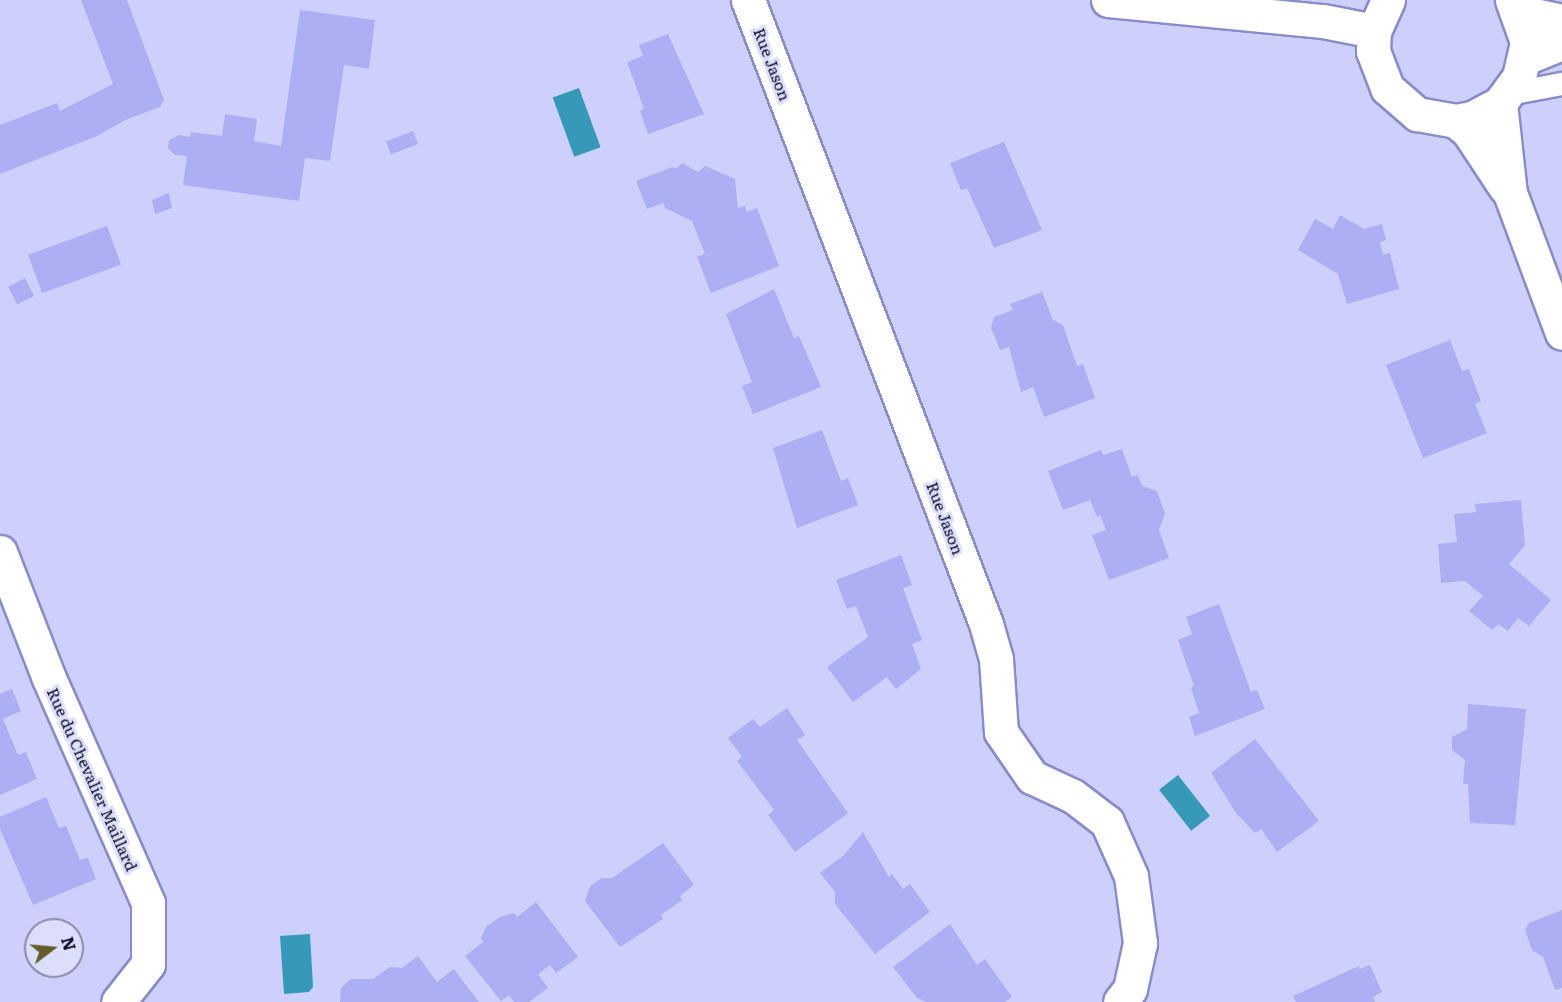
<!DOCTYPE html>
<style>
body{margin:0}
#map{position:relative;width:1562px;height:1002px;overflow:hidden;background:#cdd0fa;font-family:Literata,serif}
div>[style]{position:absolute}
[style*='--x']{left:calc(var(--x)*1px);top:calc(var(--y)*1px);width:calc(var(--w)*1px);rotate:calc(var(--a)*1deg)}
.water>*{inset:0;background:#3699b7;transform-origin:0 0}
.building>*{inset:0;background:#acaff3;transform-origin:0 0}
.roads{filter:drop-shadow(2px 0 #898bcc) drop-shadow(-2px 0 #898bcc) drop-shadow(0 2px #898bcc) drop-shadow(0 -2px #898bcc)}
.lane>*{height:22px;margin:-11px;padding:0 11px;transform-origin:11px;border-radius:11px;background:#fff}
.street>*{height:33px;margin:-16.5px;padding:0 16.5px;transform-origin:16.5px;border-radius:16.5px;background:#fff}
span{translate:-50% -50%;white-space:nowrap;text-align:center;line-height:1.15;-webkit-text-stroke:6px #dcdffb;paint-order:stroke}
.street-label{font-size:16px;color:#0e0d26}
.north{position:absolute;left:24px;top:918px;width:60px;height:60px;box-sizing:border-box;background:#dcdffb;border:2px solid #8a8ba6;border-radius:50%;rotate:74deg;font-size:16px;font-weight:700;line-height:24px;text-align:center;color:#0e0d26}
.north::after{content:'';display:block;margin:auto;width:21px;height:27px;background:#645d2a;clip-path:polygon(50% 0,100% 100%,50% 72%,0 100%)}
</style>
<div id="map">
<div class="water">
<div style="left:579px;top:88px;width:63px;height:28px;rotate:70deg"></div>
<div style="left:1178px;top:775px;width:52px;height:24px;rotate:52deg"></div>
<div style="clip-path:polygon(310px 934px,313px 987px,309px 992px,284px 994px,280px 936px)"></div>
</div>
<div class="building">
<div style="clip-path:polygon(81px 0,127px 0,164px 100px,160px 107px,125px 120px,97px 136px,0 174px,0 125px,57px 103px,60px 111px,113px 84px)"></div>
<div style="clip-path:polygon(300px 10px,375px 20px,369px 69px,344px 65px,330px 161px,305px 158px,299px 201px,183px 185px,187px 156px,175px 155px,168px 148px,169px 140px,179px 135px,190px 137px,191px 132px,222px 136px,225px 114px,257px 119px,254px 141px,281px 146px)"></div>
<div style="clip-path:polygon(668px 34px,704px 114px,648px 134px,640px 111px,644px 109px,627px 62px,643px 56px,639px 45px)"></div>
<div style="left:413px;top:131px;width:14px;height:29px;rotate:69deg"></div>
<div style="clip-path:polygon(1004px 142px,1042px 230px,994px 248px,967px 188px,961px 190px,950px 163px)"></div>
<div style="clip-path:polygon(682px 163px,698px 172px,705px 166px,735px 179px,738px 208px,745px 206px,747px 212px,757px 208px,779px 266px,711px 293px,697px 257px,705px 254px,692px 221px,665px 208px,663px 203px,647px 209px,636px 181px,672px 167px,676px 169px)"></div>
<div style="clip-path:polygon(169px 193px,172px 208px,155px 214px,152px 200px)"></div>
<div style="clip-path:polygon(1340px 215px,1364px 229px,1382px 224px,1386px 240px,1380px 242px,1383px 255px,1390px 253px,1399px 289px,1347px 304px,1338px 274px,1298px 250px,1315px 219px,1333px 229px)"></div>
<div style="left:107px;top:226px;width:41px;height:84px;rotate:70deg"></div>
<div style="left:25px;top:278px;width:20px;height:19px;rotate:63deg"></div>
<div style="clip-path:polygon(774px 289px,794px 338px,799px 336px,821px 387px,753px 414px,742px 386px,752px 382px,726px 314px)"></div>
<div style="clip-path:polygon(1042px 292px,1053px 320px,1063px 325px,1077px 366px,1083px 364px,1095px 398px,1044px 417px,1033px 387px,1021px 392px,1009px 347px,1000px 350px,991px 328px,994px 317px,1013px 310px,1010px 304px)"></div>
<div style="clip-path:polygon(1450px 340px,1462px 371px,1469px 369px,1481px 401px,1475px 404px,1487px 433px,1423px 458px,1386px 365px)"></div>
<div style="clip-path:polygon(822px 430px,841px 481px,848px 478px,858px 505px,797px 528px,773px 448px)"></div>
<div style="clip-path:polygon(1122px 449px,1132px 477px,1138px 475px,1142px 486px,1157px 491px,1165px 514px,1159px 530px,1169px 558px,1109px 580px,1092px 535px,1106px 530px,1100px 515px,1097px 517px,1090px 500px,1063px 510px,1048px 471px,1101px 450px,1103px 455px)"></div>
<div style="clip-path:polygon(1521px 500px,1525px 545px,1509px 564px,1551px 600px,1529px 626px,1518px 618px,1508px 631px,1498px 624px,1492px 630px,1469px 611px,1483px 596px,1465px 581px,1441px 583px,1438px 544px,1457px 542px,1454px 514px,1476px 512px,1475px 504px)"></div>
<div style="clip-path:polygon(901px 555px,912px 585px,903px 588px,922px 640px,912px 644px,921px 669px,896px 689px,887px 677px,853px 702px,827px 667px,868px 637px,856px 606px,847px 609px,836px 580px)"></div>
<div style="clip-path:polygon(1219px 604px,1251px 692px,1257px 690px,1265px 709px,1195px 736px,1189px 717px,1199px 713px,1191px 688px,1194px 686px,1178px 640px,1192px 634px,1186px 617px)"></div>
<div style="clip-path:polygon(12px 689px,21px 711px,3px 719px,18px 755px,26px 752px,37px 779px,0 795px,0 694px)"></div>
<div style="clip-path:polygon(1468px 704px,1526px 709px,1515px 825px,1470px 823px,1468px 784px,1463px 784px,1465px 760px,1452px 750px,1452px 737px,1467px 729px)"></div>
<div style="clip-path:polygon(787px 708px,805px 735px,797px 740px,848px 813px,795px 852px,768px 815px,774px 810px,737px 761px,742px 757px,728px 738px,753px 719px,760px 727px)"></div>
<div style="clip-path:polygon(1255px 739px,1319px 821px,1277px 852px,1261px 829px,1255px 833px,1236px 813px,1211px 773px)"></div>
<div style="clip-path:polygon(46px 797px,59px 828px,66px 826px,80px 860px,88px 858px,96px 879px,33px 905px,0 829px,0 817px)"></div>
<div style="clip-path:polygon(863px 832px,889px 877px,892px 874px,903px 889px,910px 884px,930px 912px,875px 954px,835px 904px,835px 892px,820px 873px,844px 855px)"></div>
<div style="clip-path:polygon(663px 843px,694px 885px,680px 896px,682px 900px,661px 915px,663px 919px,620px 947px,585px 901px,590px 886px,602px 878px,612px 878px)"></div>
<div style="clip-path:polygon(536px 902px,578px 957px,556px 973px,550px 965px,538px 974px,548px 988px,529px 1002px,514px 1002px,509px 995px,501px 1001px,465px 956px,483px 942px,481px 938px,486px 927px,500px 917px,514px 913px,517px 917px)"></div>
<div style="clip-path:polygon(1562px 910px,1562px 988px,1555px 990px,1543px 957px,1532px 950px,1525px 930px,1529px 923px)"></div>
<div style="clip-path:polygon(950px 924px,977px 965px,985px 959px,1012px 997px,1005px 1002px,927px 1002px,917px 998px,893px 967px)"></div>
<div style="clip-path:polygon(418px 956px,437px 982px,454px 969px,479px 1002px,340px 1002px,341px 988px,351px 979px,373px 979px,390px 967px,402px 968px)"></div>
<div style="clip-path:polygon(1370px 965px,1382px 992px,1373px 997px,1375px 1002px,1296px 1002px,1293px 996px,1359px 966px,1360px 969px)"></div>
</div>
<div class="roads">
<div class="lane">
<div style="--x:1509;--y:94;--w:54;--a:-10.7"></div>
</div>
<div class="street">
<div style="--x:748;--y:0;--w:668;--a:69.12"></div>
<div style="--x:986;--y:624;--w:36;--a:74"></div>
<div style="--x:996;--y:659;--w:73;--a:86.1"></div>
<div style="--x:1001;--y:732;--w:55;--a:55.4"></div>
<div style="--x:1032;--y:777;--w:45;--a:24.9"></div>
<div style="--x:1073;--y:796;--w:43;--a:37.4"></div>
<div style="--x:1107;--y:822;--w:59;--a:66"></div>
<div style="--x:1131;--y:876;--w:68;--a:82.3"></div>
<div style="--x:1140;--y:943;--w:47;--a:102.3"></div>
<div style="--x:1130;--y:989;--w:16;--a:128"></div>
<div style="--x:1108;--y:0;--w:216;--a:5.6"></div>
<div style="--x:1323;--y:21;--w:52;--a:11.1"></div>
<div style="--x:1388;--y:0;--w:34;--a:114"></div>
<div style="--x:1374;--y:31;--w:20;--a:93"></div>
<div style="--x:1373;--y:51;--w:40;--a:69"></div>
<div style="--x:1387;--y:88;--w:40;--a:41"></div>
<div style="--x:1417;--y:114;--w:40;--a:10"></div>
<div style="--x:1456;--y:121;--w:16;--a:-11"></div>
<div style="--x:1472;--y:118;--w:32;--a:-28"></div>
<div style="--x:1500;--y:103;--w:32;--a:-54"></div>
<div style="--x:1519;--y:77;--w:36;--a:-77"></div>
<div style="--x:1527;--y:42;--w:45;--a:-109.7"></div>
<div style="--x:1519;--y:12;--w:44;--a:11.8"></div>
<div style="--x:1525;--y:58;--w:40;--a:-22"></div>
<div style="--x:1500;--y:103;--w:91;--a:83.7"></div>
<div style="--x:1510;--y:193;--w:149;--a:69.6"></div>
<div style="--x:1456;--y:121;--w:16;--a:40"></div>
<div style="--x:1468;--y:131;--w:67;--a:56.5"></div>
<div style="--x:0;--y:552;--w:133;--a:68.8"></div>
<div style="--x:48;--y:676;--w:248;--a:66.2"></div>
<div style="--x:148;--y:903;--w:61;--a:90"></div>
<div style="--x:148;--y:964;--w:48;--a:128.3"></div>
</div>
</div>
<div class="street-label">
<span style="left:773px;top:64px;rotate:69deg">Rue Jason</span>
<span style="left:946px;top:518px;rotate:69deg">Rue Jason</span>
<span style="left:93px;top:779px;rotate:66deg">Rue du Chevalier Maillard</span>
</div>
<div class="north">N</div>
</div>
